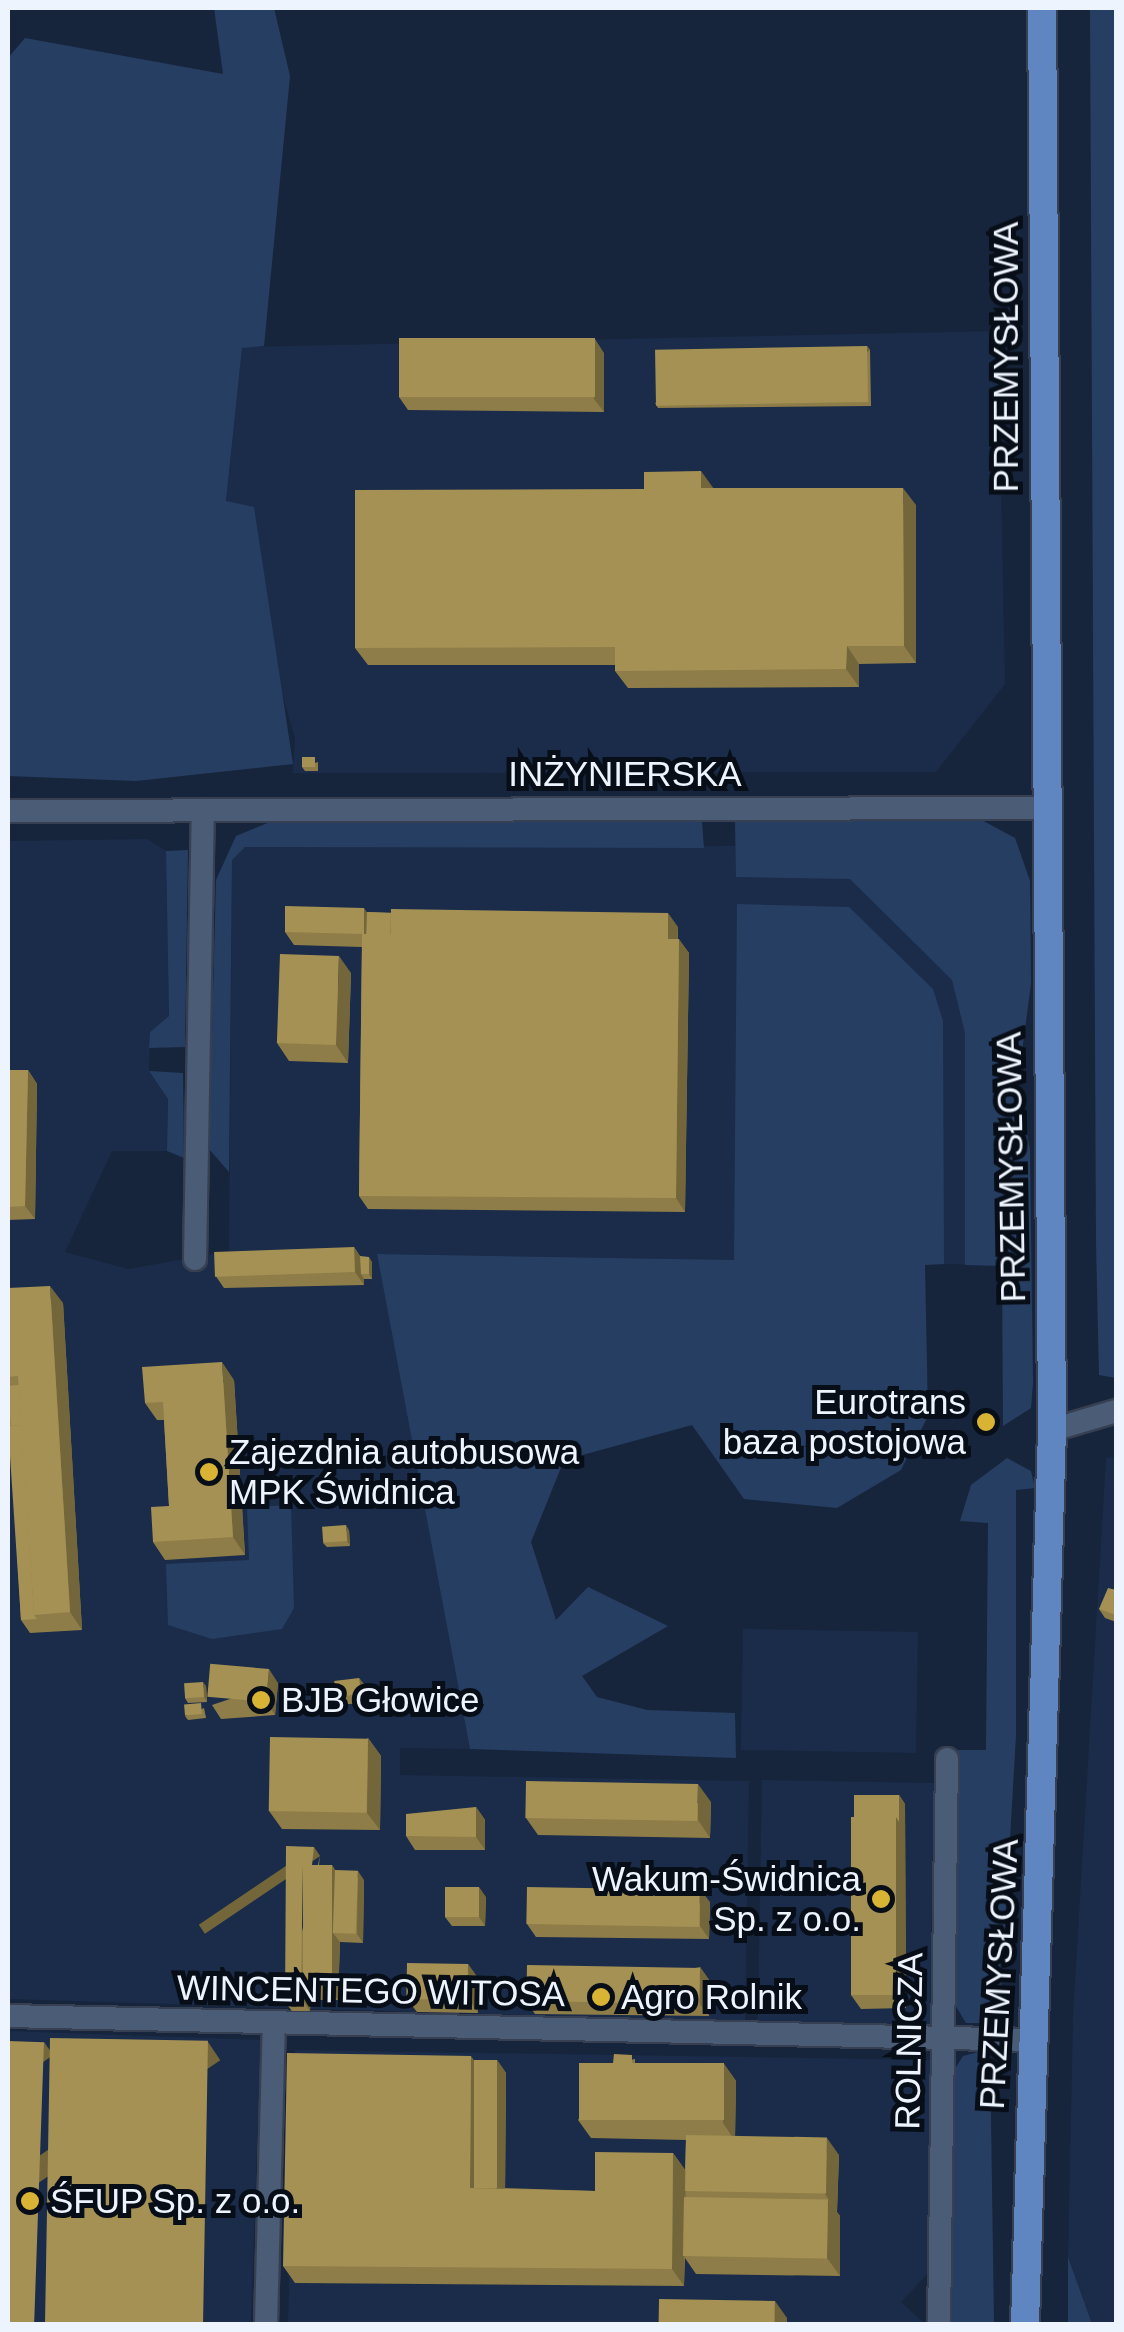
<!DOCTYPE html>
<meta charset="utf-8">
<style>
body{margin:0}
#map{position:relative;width:1124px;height:2332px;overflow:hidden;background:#17253c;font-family:Helvetica,sans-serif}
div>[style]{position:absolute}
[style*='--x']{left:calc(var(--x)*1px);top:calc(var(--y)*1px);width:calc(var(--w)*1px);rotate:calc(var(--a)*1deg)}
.built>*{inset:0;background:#1a2c49;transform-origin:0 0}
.green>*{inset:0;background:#273e63}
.roads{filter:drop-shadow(2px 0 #374052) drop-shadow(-2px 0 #374052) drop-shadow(0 2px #374052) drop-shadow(0 -2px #374052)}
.minor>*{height:22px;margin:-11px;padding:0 11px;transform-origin:11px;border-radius:11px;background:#4b5c76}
.major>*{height:28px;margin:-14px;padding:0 14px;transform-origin:14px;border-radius:14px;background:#6086c1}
.wall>*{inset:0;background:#8e7d48}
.shaded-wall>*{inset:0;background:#74663b;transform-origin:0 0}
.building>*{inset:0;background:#a59154;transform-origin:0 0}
.dots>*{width:28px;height:28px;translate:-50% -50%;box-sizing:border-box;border:5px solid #080e18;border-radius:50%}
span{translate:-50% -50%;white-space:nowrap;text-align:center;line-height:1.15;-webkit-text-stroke:10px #080e18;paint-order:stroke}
.street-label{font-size:35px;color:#eef4fe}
.poi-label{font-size:35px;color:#eef4fe}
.right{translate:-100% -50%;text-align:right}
.left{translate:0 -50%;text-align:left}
.frame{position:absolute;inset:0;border:10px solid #eef4fe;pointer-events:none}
</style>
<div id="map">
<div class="built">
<div style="clip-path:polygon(998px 331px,1005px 684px,936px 772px,293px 773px,295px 738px,226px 502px,242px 347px)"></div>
<div style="clip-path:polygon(1111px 446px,1116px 446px,1116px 1299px,1115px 1300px)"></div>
<div style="clip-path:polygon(147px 839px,166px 851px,169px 1016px,150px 1032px,149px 1071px,168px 1099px,167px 1151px,112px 1151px,65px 1252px,128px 1269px,229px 1251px,232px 860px,245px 847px,735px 846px,1000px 914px,1002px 1265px,377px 1254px,470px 1749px,400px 1748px,400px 1775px,749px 1781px,745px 2022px,8px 1999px,8px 841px)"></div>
<div style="clip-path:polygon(1116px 1457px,1116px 2324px,1092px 2324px,1068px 2257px,1073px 2017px,1106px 1458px)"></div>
<div style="left:743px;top:1629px;width:175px;height:121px;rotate:1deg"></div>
<div style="left:762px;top:1780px;width:172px;height:242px;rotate:1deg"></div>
<div style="left:8px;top:2031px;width:253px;height:293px;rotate:2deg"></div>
<div style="clip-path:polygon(295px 2050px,932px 2060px,930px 2271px,901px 2302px,925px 2324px,288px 2324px)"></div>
</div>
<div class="green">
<div style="clip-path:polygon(214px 8px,274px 8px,290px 76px,264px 346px,242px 348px,226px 501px,254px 507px,293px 764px,136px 781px,8px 776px,8px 58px,25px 38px,223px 74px)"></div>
<div style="clip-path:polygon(1090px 8px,1116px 8px,1116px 1378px,1099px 1375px,1096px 1242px)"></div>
<div style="clip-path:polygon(976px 817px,1015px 838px,1030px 881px,1031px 983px,1018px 1083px,1030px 1150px,1033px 1383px,1031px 1408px,1003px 1426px,1002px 1266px,965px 1265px,965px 1033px,952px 980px,850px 879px,736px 877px,735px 821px)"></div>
<div style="clip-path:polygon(270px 822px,702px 822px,704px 848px,245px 847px,232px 860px,229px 1172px,209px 1149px,216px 880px,236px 836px)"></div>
<div style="clip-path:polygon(188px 850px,185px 1047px,149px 1048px,150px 1032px,169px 1016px,166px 851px)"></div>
<div style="clip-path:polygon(737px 904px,849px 907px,933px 989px,943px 1021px,944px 1264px,925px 1265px,928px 1416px,901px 1470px,837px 1508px,744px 1499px,692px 1425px,564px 1460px,531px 1542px,556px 1620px,588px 1587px,668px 1626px,582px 1676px,597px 1697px,647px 1710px,735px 1713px,736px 1758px,470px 1749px,377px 1254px,734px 1260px)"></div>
<div style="clip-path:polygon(149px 1071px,183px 1073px,184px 1158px,167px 1151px,168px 1099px)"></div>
<div style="clip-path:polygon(1007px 1458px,1031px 1471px,1035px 1488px,1016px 1490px,1016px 1735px,1001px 1994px,992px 2023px,966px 2023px,954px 2003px,956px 1750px,986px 1750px,988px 1523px,960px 1521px,971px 1485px)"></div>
<div style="clip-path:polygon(291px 1505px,294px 1608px,282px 1629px,212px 1639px,168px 1625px,166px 1564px,249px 1560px,247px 1507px)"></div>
<div style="clip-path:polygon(990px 2049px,994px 2324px,949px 2324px,951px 2075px,963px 2056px)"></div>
<div style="clip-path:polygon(1068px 2257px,1092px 2324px,1068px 2324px)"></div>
</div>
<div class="roads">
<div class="minor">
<div style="--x:8;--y:811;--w:1039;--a:-0.17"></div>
<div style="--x:195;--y:1259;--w:449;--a:-89"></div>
<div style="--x:1052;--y:1430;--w:67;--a:-16.5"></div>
<div style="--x:8;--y:2016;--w:1025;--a:1.34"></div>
<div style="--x:266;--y:2324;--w:297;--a:-88.5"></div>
<div style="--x:939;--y:2324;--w:565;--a:-89.19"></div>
</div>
<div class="major">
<div style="--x:1025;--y:2324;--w:894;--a:-88.27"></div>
<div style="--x:1052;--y:1430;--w:1422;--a:-90.4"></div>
</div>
</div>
<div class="wall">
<div style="clip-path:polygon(867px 346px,870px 350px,871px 406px,658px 408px,655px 403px)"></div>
<div style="clip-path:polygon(604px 353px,604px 412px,408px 410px,399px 397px)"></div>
<div style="clip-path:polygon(713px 488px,916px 505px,916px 663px,859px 664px,859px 687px,628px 688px,615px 671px,615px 665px,368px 665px,355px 648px)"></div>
<div style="clip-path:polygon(318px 762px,318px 771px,305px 771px,302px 767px)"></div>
<div style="clip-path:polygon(367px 912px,678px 927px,678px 939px,689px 953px,685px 1212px,368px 1209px,359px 1196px,362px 947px,294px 945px,285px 932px)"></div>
<div style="clip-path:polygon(351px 973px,348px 1063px,289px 1061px,277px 1043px)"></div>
<div style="clip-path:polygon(8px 1070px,28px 1070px,37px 1084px,35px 1219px,8px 1220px)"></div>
<div style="clip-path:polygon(354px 1247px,360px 1256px,372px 1262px,372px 1279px,364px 1279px,364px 1285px,224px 1288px,215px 1275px)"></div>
<div style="clip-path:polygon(8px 1288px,63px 1303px,82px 1630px,30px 1633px,21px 1620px,8px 1395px)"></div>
<div style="clip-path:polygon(234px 1380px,245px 1555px,165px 1560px,153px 1542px,169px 1506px,164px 1420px,157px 1420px,145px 1403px)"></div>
<div style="clip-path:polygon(990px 1413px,993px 1417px,993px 1427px,979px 1427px,976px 1422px)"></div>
<div style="clip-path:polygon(349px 1530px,350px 1546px,327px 1547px,323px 1543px)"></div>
<div style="clip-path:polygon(1116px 1590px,1116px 1622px,1105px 1618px,1099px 1609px)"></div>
<div style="clip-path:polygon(359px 1678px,366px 1687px,367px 1703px,331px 1705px,328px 1701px)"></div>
<div style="clip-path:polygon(278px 1683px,275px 1715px,221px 1719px,212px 1705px)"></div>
<div style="clip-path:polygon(206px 1686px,207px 1702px,188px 1703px,185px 1698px)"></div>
<div style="clip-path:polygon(204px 1708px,206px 1718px,188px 1720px,185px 1716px)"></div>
<div style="clip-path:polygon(368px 1738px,381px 1756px,380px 1830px,282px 1829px,269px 1811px)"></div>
<div style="clip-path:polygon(899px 1795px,905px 1804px,906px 2008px,861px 2009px,851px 1995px,854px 1817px)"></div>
<div style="clip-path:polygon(711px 1802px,710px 1838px,538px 1835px,526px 1818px)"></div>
<div style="clip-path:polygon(476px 1807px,485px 1820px,485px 1850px,415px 1850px,406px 1836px)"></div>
<div style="clip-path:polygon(320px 1856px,319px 1865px,332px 1865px,335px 1870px,364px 1880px,363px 1943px,340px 1942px,338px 2000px,311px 2000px,310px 2011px,292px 2011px,285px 2002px)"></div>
<div style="clip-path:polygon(486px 1897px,485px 1926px,452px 1926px,445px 1917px)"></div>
<div style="clip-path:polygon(710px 1902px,709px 1939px,536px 1937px,527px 1924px)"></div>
<div style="clip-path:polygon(468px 1964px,477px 1977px,478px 2013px,417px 2012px,407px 1999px)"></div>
<div style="clip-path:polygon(700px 1967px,709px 1980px,709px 2016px,535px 2014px,526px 2001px)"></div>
<div style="clip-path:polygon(635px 2059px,635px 2063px,724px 2064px,736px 2081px,735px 2136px,839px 2155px,837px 2212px,840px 2216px,840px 2276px,696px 2274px,685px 2258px,684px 2286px,295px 2283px,283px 2266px,474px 2060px,497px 2060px,506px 2073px,505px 2188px,595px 2191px,673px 2153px,685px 2170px,686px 2140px,591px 2138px,578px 2120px,613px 2063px)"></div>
</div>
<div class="shaded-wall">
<div style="clip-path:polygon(595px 339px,604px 353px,604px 412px,594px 399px)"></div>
<div style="left:867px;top:346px;width:5px;height:56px;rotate:53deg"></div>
<div style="clip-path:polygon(701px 471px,714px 489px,701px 488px)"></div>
<div style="clip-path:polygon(903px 488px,916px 505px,916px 663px,904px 646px)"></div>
<div style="clip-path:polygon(847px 646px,859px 664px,859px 687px,846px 669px)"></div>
<div style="clip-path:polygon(364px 908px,373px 922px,373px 938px,364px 934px)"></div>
<div style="clip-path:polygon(668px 913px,678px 927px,677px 953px,668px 939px)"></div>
<div style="clip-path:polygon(679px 939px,689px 953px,685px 1212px,676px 1198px)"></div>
<div style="clip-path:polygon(339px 956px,351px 973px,348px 1063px,336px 1045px)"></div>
<div style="clip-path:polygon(28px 1070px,37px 1084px,35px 1219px,25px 1206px)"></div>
<div style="clip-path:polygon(354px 1247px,363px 1261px,361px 1274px,364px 1279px,364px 1285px,355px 1272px)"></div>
<div style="clip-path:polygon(369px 1257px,372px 1262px,372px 1279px,369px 1274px)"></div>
<div style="clip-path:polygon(50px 1286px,63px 1303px,82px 1630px,70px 1612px)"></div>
<div style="clip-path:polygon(222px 1362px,234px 1380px,245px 1555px,233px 1537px)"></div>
<div style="clip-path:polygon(346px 1525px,349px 1530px,350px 1546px,347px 1541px)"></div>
<div style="clip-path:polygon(269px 1669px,278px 1683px,275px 1715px,266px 1702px)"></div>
<div style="clip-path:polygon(359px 1678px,366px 1687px,367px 1703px,361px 1694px)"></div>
<div style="clip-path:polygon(203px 1682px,206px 1686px,207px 1702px,204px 1697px)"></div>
<div style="clip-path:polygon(368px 1738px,381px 1756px,380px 1830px,367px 1813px)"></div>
<div style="clip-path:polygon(698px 1784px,711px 1802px,710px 1838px,698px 1820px)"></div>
<div style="clip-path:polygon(899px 1795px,905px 1804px,906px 2008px,896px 1995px,896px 1817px)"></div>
<div style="clip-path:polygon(476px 1807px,485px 1820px,485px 1850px,476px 1837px)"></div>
<div style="left:314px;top:1847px;width:11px;height:139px;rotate:56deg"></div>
<div style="clip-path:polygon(332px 1865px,341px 1879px,333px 1933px,340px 1942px,338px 2000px,329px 1986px)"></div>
<div style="clip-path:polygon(358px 1871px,364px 1880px,363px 1943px,357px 1934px)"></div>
<div style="clip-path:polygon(479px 1887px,486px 1897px,485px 1926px,479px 1917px)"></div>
<div style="clip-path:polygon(700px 1889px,710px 1902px,709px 1939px,700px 1926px)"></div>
<div style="clip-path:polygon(468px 1964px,477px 1977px,478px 2013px,469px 1999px)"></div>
<div style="clip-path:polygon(700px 1967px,709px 1980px,709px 2016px,699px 2003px)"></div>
<div style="clip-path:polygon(304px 1991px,310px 2000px,310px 2011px,304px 2002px)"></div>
<div style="left:44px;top:2042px;width:16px;height:282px;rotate:55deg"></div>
<div style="left:208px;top:2042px;width:22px;height:282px;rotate:56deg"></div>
<div style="clip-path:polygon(471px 2056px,483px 2073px,482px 2192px,470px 2188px)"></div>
<div style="clip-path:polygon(497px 2060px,506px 2073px,505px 2206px,496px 2192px)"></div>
<div style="clip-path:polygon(724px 2064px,736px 2081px,735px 2141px,723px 2123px)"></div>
<div style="clip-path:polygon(827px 2138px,839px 2155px,837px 2212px,825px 2194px)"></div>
<div style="clip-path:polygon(673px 2153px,686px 2171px,684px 2286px,672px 2269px)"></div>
<div style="clip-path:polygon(828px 2199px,840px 2216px,840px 2276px,827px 2258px)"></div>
<div style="clip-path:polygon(775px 2301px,787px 2318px,787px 2324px,774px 2324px)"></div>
</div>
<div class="building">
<div style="left:399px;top:338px;width:196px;height:59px"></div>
<div style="left:867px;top:346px;width:56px;height:212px;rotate:89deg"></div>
<div style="clip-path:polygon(701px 471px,701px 488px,903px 488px,904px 646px,847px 646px,846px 669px,615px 671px,615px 647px,355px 648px,355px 490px,644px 489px,644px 472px)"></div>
<div style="left:302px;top:757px;width:13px;height:10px"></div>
<div style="clip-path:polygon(285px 906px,364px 908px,364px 934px,391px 934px,391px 909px,668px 913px,668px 939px,679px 939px,676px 1198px,359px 1196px,362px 934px,285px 932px)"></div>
<div style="left:367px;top:912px;width:24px;height:22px;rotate:2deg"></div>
<div style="left:280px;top:954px;width:59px;height:89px;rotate:2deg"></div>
<div style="clip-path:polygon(8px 1070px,28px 1070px,25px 1206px,8px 1207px)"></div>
<div style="left:354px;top:1247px;width:25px;height:140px;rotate:88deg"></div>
<div style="clip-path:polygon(360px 1256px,369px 1257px,369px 1274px,361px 1274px)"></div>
<div style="clip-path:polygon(50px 1286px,70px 1612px,34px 1615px,18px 1376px,8px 1377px,8px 1288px)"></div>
<div style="clip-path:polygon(222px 1362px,233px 1537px,153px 1542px,151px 1507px,169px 1506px,163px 1402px,145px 1403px,142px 1367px)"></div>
<div style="left:19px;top:1385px;width:40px;height:11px;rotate:86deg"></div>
<div style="left:975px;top:1413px;width:15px;height:9px"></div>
<div style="clip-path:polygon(22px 1425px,34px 1615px,37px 1619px,21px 1620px,8px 1426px)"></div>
<div style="left:346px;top:1525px;width:16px;height:24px;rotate:86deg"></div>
<div style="clip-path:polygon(1108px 1588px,1116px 1590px,1116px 1615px,1099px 1609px)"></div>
<div style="left:269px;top:1669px;width:33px;height:59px;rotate:95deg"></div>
<div style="left:359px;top:1678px;width:16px;height:25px;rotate:83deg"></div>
<div style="left:203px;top:1682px;width:15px;height:19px;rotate:86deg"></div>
<div style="clip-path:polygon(327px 1688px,334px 1688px,335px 1696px,338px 1700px,328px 1701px)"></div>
<div style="left:201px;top:1703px;width:11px;height:17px;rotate:85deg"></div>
<div style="left:270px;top:1737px;width:98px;height:74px;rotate:1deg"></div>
<div style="left:526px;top:1781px;width:172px;height:37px;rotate:1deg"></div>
<div style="clip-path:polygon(854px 1795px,899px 1795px,899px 1822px,896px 1817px,854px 1817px)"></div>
<div style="clip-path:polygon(476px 1807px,476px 1837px,406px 1836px,406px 1814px)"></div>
<div style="left:851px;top:1817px;width:45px;height:178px"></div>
<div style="clip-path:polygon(286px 1846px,314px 1847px,312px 1865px,303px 1865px,301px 1986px,304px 1991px,304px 2002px,285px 2002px)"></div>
<div style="left:303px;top:1865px;width:29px;height:121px"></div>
<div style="left:335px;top:1870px;width:23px;height:63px;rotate:2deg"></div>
<div style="left:445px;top:1887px;width:34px;height:30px"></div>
<div style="left:527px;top:1887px;width:173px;height:37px;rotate:1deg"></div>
<div style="left:407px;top:1963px;width:61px;height:36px;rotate:1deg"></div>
<div style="left:527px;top:1965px;width:173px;height:36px;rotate:1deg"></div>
<div style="left:50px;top:2038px;width:158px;height:286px;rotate:1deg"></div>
<div style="left:8px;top:2041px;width:36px;height:283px;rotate:2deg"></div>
<div style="clip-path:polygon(287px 2053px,471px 2056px,470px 2188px,595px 2191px,595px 2152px,673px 2153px,672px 2269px,283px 2266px)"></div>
<div style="clip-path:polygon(614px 2054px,632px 2055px,632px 2063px,613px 2063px)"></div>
<div style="left:474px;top:2060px;width:23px;height:128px"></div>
<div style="left:579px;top:2063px;width:145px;height:57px"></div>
<div style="left:686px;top:2135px;width:141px;height:56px;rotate:1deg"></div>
<div style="left:684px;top:2197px;width:144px;height:59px;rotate:1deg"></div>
<div style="left:659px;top:2299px;width:116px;height:25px;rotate:1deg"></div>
</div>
<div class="dots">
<div style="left:986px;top:1422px;background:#d9b334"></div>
<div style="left:209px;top:1472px;background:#d9b334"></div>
<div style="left:261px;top:1700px;background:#d9b334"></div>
<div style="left:881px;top:1899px;background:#d9b334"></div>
<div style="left:601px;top:1997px;background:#d9b334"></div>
<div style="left:30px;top:2201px;background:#d9b334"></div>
</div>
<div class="street-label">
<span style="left:1006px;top:357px;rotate:-90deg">PRZEMYSŁOWA</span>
<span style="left:625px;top:774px">INŻYNIERSKA</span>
<span style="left:1011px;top:1167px;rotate:-91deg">PRZEMYSŁOWA</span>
<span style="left:999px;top:1974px;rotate:-87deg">PRZEMYSŁOWA</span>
<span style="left:371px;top:1991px;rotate:1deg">WINCENTEGO WITOSA</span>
<span style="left:909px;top:2041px;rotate:-89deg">ROLNICZA</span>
</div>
<div class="poi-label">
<span class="right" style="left:966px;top:1422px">Eurotrans<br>baza postojowa</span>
<span class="left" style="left:229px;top:1472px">Zajezdnia autobusowa<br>MPK Świdnica</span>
<span class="left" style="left:281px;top:1700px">BJB Głowice</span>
<span class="right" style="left:861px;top:1899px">Wakum-Świdnica<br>Sp. z o.o.</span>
<span class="left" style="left:621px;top:1997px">Agro Rolnik</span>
<span class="left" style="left:50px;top:2201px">ŚFUP Sp. z o.o.</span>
</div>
<div class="frame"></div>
</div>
